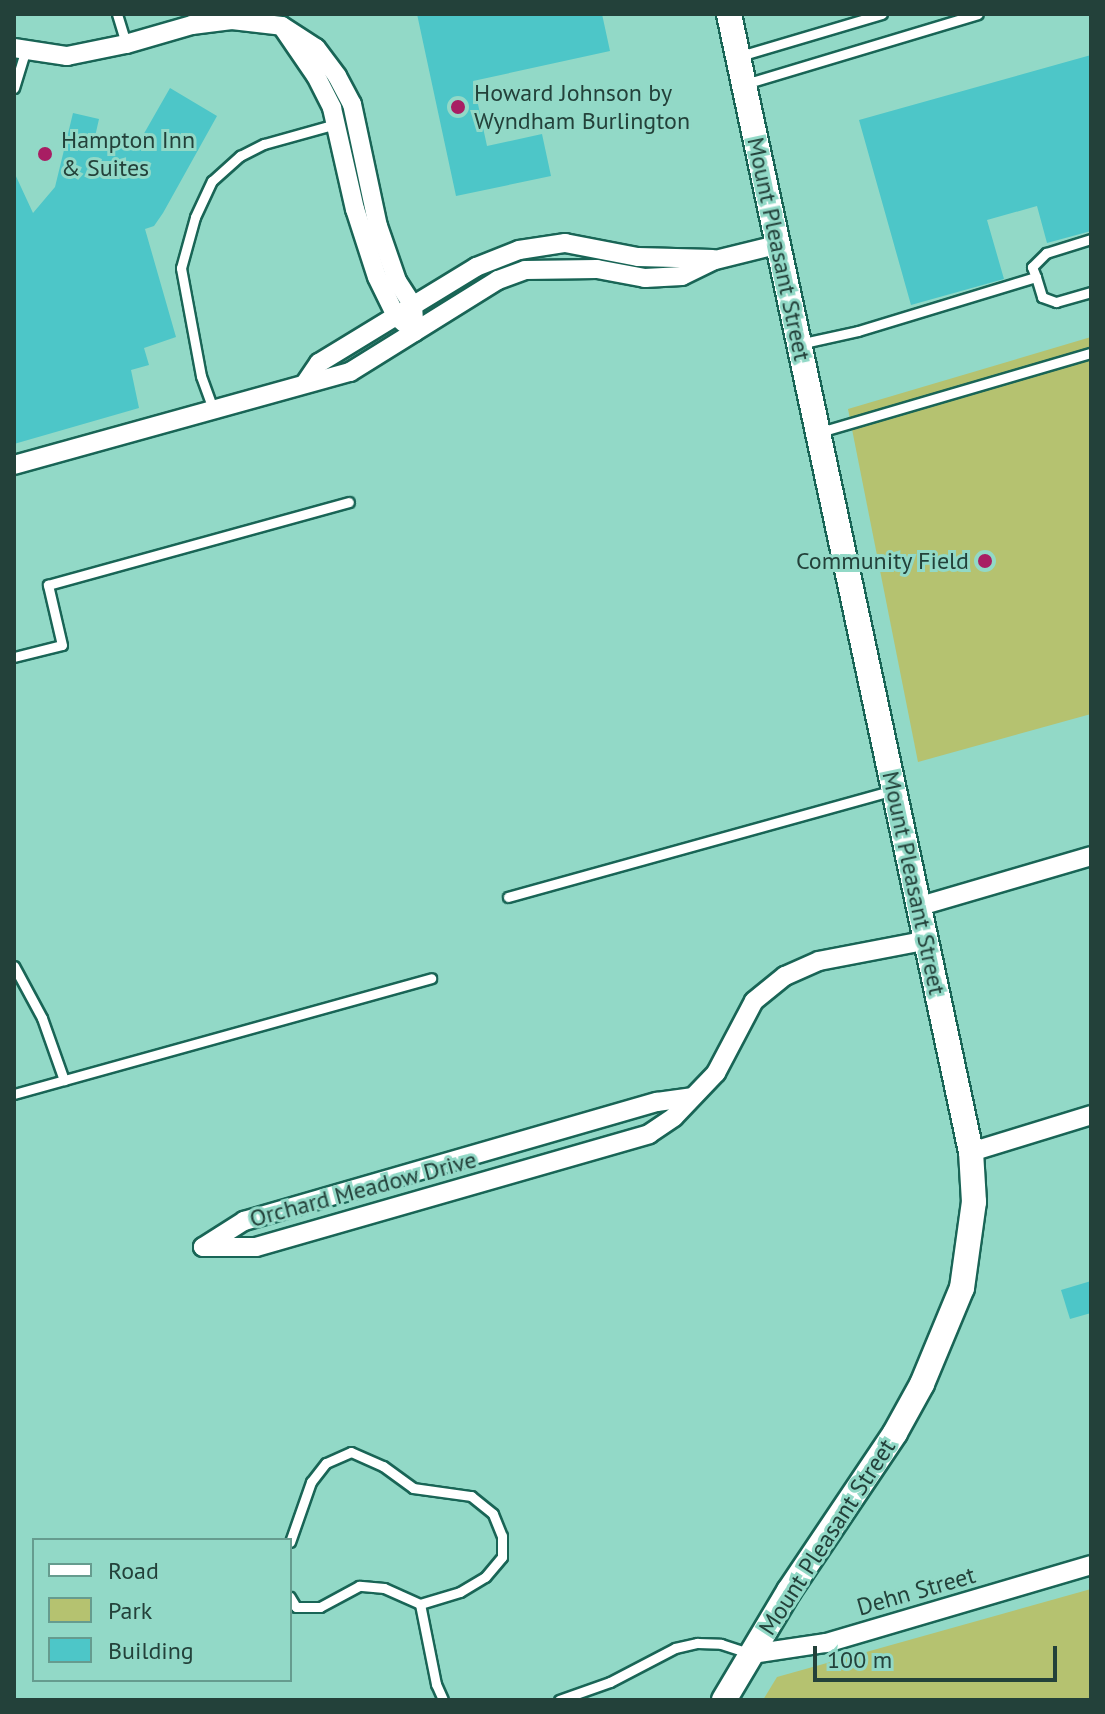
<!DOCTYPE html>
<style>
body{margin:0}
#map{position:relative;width:1105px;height:1714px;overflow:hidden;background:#92d9c7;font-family:"PT Sans",sans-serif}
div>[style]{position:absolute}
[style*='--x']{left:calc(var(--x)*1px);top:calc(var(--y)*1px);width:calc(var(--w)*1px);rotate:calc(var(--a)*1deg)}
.green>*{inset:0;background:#b5c270}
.building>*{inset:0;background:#4dc6c8}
.roads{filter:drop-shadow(2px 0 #196556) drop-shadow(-2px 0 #196556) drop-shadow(0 2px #196556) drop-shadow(0 -2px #196556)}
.lane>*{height:9px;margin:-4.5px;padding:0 4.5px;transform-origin:4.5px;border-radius:4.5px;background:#fff}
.street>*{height:18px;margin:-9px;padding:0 9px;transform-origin:9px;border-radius:9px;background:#fff}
.secondary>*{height:24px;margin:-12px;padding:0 12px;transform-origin:12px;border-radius:12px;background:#fff}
.dots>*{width:22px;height:22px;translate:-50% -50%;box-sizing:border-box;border:4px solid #92d9c7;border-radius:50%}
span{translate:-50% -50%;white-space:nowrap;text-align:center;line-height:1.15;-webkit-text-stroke:6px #92d9c7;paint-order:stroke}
.poi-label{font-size:24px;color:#23413a}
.left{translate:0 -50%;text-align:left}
.right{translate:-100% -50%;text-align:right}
.street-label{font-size:24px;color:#23413a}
.frame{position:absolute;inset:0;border:16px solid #23413a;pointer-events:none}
.legend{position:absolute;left:32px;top:1538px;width:260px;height:144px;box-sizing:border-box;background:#92d9c7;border:2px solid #669c8f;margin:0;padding:10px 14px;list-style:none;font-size:24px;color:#23413a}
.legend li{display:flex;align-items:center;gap:16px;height:40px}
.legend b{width:40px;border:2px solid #669c8f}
.scale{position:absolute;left:813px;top:1646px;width:244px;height:36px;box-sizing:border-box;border:4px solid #23413a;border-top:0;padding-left:10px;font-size:24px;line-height:28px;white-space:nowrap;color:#23413a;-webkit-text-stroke:6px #92d9c7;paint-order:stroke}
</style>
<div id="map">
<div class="green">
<div style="clip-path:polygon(1091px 337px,1091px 714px,918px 762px,848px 409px)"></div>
<div style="clip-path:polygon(1091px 1589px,1091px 1700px,763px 1700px,777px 1677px)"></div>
</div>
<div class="building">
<div style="clip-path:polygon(417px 14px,602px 14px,610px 51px,473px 81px,487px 146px,542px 134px,551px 176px,456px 196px)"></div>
<div style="clip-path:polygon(1091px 55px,1091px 231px,1047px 243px,1037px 206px,987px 220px,1004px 279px,911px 305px,859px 120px)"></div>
<div style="clip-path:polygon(170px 88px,217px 116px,163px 213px,154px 226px,145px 229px,176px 337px,144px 348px,149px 365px,131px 370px,139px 408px,14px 444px,14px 172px,33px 213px,55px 187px,73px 113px,99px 119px,94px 141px,134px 151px)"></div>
<div style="clip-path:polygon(1091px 1281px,1091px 1313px,1070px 1319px,1061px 1290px)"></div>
</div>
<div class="roads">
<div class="lane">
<div style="--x:117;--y:14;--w:31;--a:73"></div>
<div style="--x:740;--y:56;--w:148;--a:-16.5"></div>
<div style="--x:745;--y:84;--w:243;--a:-16.7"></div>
<div style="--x:14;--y:88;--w:39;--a:-73"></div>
<div style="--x:1036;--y:277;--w:11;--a:-112"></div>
<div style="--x:1032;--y:267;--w:20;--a:-45"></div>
<div style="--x:1046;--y:253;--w:47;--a:-17.3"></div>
<div style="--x:799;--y:344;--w:60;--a:-12.4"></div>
<div style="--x:858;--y:331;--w:186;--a:-16.9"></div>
<div style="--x:1036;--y:277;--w:21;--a:73"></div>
<div style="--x:1042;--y:297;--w:15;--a:20"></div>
<div style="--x:1056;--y:302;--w:36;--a:-16"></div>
<div style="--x:213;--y:409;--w:35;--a:-110"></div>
<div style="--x:201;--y:376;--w:110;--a:-100.5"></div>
<div style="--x:181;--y:268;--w:53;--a:-74.6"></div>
<div style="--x:195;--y:217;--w:40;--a:-65"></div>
<div style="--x:212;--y:181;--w:38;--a:-42"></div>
<div style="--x:240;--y:156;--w:27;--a:-27"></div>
<div style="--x:264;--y:144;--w:75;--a:-15.5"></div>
<div style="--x:820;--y:432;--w:282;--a:-16.3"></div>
<div style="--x:14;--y:657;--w:49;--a:-14"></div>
<div style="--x:62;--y:645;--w:62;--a:-103.1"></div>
<div style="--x:48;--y:585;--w:312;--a:-15.4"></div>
<div style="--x:508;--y:897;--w:401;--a:-15.5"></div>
<div style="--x:14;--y:966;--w:59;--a:61.7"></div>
<div style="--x:42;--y:1018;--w:66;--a:70.5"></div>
<div style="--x:14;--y:1094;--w:433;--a:-15.5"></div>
<div style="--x:290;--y:1542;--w:64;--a:-70.7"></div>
<div style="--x:311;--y:1482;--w:24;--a:-52"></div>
<div style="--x:326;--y:1463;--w:27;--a:-24"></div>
<div style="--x:351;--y:1452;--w:35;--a:24"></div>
<div style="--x:383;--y:1466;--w:37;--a:36"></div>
<div style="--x:413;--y:1488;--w:59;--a:7.9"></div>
<div style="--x:471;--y:1496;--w:28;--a:39"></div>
<div style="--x:493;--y:1514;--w:24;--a:68"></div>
<div style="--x:502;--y:1536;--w:21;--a:90"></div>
<div style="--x:502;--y:1557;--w:26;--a:130"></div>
<div style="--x:485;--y:1577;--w:29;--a:149"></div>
<div style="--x:460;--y:1592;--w:42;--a:163.3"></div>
<div style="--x:420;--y:1604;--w:39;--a:-156"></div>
<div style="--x:384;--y:1588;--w:25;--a:-175"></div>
<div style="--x:359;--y:1586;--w:44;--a:151.7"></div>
<div style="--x:320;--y:1607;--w:24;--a:180"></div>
<div style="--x:296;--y:1607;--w:12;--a:-121"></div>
<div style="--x:420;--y:1604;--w:82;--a:78.7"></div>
<div style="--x:436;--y:1684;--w:17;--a:66"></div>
<div style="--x:559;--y:1700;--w:54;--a:-19.4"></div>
<div style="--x:610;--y:1682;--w:73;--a:-27.6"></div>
<div style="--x:675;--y:1648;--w:23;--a:-13"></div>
<div style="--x:697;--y:1643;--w:24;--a:2"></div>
<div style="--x:721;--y:1644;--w:29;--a:18"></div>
</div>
<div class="street">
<div style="--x:283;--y:28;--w:58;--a:55.5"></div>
<div style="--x:316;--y:76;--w:36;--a:63"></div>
<div style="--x:332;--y:108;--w:104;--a:77.2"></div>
<div style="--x:355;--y:209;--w:71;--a:72.1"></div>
<div style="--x:377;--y:277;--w:43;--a:64"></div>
<div style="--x:396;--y:316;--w:11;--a:41"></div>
<div style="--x:14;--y:48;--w:54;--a:8.6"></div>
<div style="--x:67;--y:56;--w:60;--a:-11.5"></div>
<div style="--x:126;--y:44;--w:69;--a:-16.1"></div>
<div style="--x:192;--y:25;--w:40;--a:-7.1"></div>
<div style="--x:232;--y:20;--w:50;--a:6.8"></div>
<div style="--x:282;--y:26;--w:40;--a:32.9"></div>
<div style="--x:316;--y:48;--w:35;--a:53"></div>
<div style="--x:337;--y:76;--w:32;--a:62"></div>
<div style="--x:352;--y:104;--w:125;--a:78"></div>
<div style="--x:378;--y:226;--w:58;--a:70.9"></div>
<div style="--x:397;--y:281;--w:30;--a:57"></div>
<div style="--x:413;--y:306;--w:26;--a:86"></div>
<div style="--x:306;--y:382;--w:23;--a:-56"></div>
<div style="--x:319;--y:363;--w:184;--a:-31.4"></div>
<div style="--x:476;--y:267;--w:46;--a:-21.6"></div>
<div style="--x:519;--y:250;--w:47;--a:-8.7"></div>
<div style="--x:565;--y:243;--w:74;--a:10.9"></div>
<div style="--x:638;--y:257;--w:75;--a:1.5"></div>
<div style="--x:14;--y:465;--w:349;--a:-15.5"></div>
<div style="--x:350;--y:372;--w:174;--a:-31.9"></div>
<div style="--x:498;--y:280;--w:29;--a:-20"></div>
<div style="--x:525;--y:270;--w:72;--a:-0.8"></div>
<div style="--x:597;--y:269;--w:49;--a:10.6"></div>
<div style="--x:645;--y:278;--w:37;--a:-3"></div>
<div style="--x:682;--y:276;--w:37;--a:-26"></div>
<div style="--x:715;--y:260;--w:67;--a:-13.8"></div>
<div style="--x:920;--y:906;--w:178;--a:-16.3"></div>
<div style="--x:971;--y:1152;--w:126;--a:-17.1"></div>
<div style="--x:203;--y:1247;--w:53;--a:0"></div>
<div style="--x:256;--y:1247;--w:409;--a:-16"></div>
<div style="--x:649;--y:1134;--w:30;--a:-34"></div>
<div style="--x:674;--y:1117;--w:61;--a:-46.3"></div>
<div style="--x:716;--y:1073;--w:81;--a:-62.2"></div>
<div style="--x:754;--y:1001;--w:40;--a:-39"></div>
<div style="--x:785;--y:976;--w:37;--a:-24"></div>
<div style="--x:819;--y:961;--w:111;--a:-10.9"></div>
<div style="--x:203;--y:1247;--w:49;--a:-32.4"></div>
<div style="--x:244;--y:1221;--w:430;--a:-16.1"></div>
<div style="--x:657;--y:1102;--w:35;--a:-8"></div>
<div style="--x:752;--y:1654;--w:75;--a:-8.5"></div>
<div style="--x:826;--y:1643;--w:276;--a:-16.4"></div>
</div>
<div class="secondary">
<div style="--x:724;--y:1700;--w:127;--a:-59.2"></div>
<div style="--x:789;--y:1591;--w:190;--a:-56.1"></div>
<div style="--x:895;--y:1433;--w:56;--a:-61.1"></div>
<div style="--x:922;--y:1384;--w:104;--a:-67.4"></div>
<div style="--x:962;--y:1288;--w:87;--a:-82.1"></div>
<div style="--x:974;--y:1202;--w:50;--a:-93.4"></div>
<div style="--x:971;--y:1152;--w:1163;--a:-102.01"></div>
</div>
</div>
<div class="dots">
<div style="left:458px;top:107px;background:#a81e63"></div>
<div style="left:45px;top:154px;background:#a81e63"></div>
<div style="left:985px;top:561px;background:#a81e63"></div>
</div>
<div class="poi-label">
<span class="left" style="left:474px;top:107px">Howard Johnson by<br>Wyndham Burlington</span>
<span class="left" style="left:61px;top:154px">Hampton Inn<br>&amp; Suites</span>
<span class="right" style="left:969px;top:561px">Community Field</span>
</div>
<div class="street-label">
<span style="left:779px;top:249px;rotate:78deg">Mount Pleasant Street</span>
<span style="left:914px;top:883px;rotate:78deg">Mount Pleasant Street</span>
<span style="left:363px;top:1189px;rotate:-15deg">Orchard Meadow Drive</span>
<span style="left:827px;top:1537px;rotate:-57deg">Mount Pleasant Street</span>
<span style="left:916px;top:1591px;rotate:-16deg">Dehn Street</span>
</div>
<div class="frame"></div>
<ul class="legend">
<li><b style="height:10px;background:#fff"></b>Road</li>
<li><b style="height:22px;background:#b5c270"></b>Park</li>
<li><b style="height:22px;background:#4dc6c8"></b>Building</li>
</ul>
<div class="scale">100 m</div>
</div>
